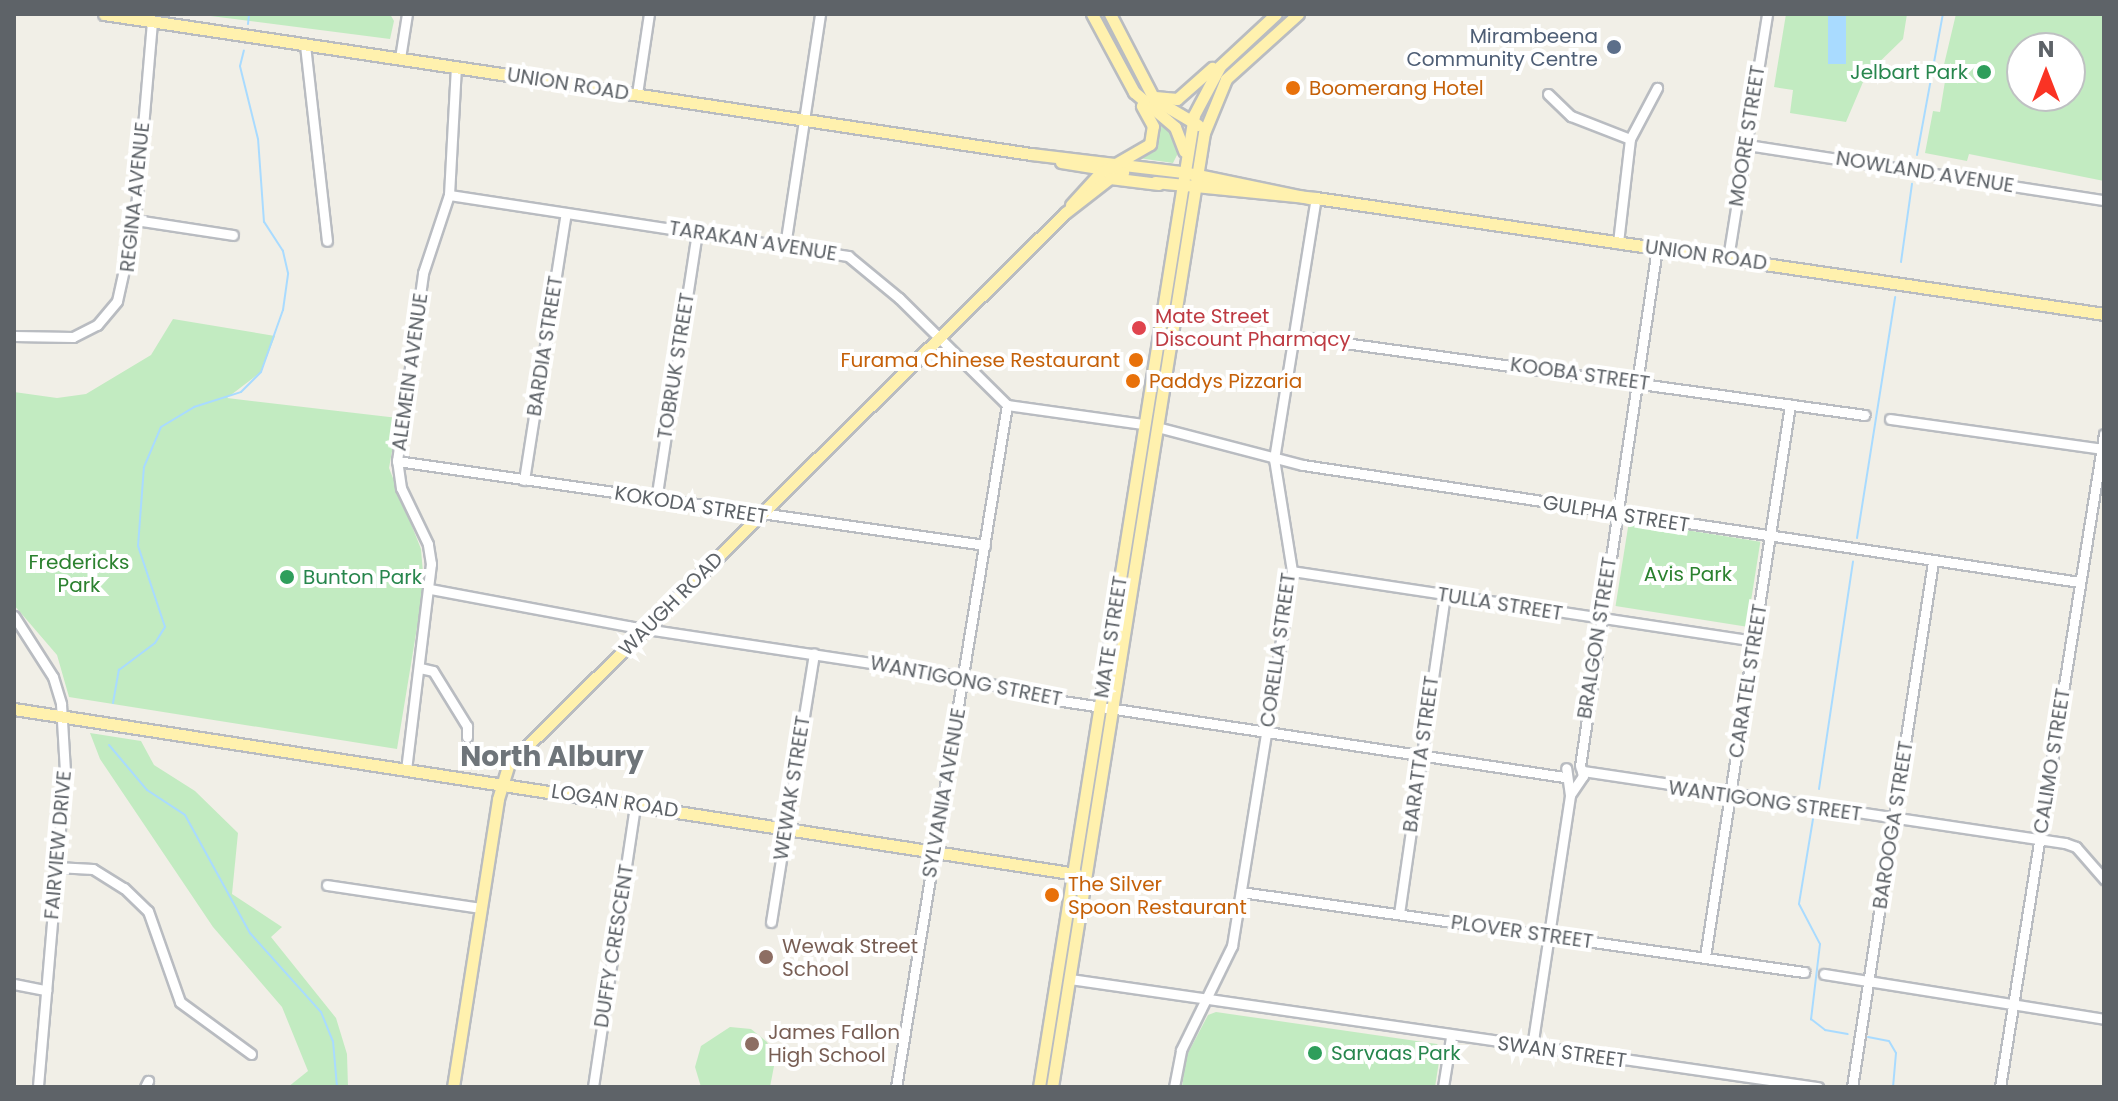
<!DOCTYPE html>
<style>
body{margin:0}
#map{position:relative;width:2118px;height:1101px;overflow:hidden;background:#f1efe7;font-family:Poppins,sans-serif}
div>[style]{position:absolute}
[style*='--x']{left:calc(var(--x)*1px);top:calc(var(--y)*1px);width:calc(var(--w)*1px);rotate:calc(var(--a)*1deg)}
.green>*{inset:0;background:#c2ebc1;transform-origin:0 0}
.water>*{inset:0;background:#a9dbff;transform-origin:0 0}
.stream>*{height:2px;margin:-1px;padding:0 1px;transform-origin:1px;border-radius:1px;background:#a9dbff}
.roads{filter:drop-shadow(2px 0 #b9bcc1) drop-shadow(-2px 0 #b9bcc1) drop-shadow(0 2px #b9bcc1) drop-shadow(0 -2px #b9bcc1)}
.minor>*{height:9px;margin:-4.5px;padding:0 4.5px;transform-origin:4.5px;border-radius:4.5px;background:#fff}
.major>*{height:11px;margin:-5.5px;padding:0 5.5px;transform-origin:5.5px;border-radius:5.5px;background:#fff1ae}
.dots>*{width:22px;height:22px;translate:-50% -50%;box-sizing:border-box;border:4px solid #fff;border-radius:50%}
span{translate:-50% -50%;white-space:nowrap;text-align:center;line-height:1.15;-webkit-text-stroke:8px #fff;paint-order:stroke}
.service-label{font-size:20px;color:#4e5e75}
.right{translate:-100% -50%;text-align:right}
.leisure-label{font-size:20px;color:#27864d}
.left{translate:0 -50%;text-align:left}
.street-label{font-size:20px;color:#5e6368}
.food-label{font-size:20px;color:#c56008}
.health-label{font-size:20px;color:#be3a42}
.park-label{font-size:20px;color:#2b812f}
.education-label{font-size:20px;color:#785e54}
.district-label{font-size:28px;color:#6f757a;font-weight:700}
.frame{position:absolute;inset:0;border:16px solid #5e6368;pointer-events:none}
.north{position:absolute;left:2006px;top:32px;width:80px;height:80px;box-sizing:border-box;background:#fff;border:2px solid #bfc1c3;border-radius:50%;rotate:0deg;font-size:22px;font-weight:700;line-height:32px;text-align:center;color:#5e6368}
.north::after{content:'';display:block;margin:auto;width:28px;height:36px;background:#fa3324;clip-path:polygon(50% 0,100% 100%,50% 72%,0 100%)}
</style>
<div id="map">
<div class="green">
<div style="clip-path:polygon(195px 14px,390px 14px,394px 21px,390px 39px)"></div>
<div style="clip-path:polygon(1786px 14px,1907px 14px,1903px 39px,1866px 75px,1846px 122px,1790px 113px,1793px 90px,1774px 87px)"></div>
<div style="clip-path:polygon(evenodd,1956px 14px,2104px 14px,2104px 181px,1969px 154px,1967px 161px,1925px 153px,1933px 111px,1940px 112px,1946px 75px,1942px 73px,1956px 14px,2070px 48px,2070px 96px,2022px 96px,2022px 48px,2070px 48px)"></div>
<div style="clip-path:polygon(1154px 118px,1173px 133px,1179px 151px,1173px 163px,1138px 158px,1157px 142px)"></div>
<div style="clip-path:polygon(173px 319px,275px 336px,261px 372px,227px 398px,398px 418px,389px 468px,421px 549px,424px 585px,397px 749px,69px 697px,57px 655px,14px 605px,14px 392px,57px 398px,86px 394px,151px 355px)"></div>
<div style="left:1629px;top:521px;width:133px;height:86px;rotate:9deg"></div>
<div style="clip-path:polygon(90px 733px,141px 741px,154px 765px,195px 791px,238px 833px,232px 894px,282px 927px,271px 937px,336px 1018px,347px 1054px,348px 1087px,288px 1087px,308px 1071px,282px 1007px,213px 927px,100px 759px)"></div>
<div style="clip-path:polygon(1216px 1012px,1437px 1044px,1441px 1049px,1435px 1087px,1182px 1087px,1186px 1057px,1208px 1015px)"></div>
<div style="clip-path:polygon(730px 1027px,751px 1029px,767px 1042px,775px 1061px,770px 1087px,701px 1087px,695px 1067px,701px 1046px)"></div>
</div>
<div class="water">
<div style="left:1828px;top:14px;width:18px;height:50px"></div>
</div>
<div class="stream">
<div style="--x:248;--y:24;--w:10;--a:-84"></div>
<div style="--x:1917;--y:155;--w:143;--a:-79.6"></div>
<div style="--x:1901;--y:262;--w:79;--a:-82"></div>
<div style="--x:1857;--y:538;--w:244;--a:-81"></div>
<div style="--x:113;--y:703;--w:34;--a:-80"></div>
<div style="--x:119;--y:670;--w:45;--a:-36.9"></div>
<div style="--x:155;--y:643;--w:19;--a:-58"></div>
<div style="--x:165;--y:627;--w:85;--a:-108.4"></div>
<div style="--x:138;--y:546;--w:79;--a:-85.7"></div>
<div style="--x:144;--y:467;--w:43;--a:-67"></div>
<div style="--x:161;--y:427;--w:39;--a:-31"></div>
<div style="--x:194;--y:407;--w:49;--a:-17.7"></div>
<div style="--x:241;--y:392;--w:28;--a:-45"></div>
<div style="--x:261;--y:372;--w:66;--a:-70.5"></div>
<div style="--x:283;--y:310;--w:37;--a:-82"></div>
<div style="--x:288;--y:273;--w:23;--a:-103"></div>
<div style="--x:283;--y:251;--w:35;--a:-123"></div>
<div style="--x:264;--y:222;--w:83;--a:-94.1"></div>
<div style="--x:258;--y:139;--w:75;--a:-103.9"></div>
<div style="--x:240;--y:66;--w:16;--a:-76"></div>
<div style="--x:109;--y:745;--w:59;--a:49.8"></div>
<div style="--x:147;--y:790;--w:45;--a:33.3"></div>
<div style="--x:185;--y:815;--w:135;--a:61.2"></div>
<div style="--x:250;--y:933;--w:106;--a:48.1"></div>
<div style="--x:321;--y:1012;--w:31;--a:68"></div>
<div style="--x:333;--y:1041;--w:46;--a:85"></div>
<div style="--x:1819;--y:789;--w:230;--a:-81.5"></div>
<div style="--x:1813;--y:819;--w:86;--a:99.4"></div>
<div style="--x:1799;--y:904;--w:45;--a:62.3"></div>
<div style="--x:1820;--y:944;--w:76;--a:96.8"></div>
<div style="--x:1811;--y:1019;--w:18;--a:38"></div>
<div style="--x:1825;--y:1030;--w:23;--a:10"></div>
<div style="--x:1868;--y:1037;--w:21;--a:11"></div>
<div style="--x:1889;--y:1041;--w:14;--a:60"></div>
<div style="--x:1896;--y:1053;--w:34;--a:95"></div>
</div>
<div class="roads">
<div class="minor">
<div style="--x:305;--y:45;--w:197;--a:83.6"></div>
<div style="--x:400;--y:58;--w:45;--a:-81"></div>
<div style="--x:637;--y:94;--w:81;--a:-81.5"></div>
<div style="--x:1548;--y:94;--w:32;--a:44"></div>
<div style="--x:1571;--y:116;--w:63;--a:21.3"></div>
<div style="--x:1630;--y:139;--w:105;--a:96.6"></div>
<div style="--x:1630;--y:139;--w:58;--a:-62.1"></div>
<div style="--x:1747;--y:145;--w:361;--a:8.8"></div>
<div style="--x:449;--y:195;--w:404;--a:8.7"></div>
<div style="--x:848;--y:256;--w:66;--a:39.5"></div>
<div style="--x:899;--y:298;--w:152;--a:44.7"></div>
<div style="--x:1007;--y:405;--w:137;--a:8"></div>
<div style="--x:135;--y:220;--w:99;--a:8.7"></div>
<div style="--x:785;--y:246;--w:235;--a:-81.4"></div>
<div style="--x:1728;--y:258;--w:247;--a:-80.9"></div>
<div style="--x:14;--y:336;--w:59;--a:1"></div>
<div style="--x:73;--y:337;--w:27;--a:-27"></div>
<div style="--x:97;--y:325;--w:31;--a:-50"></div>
<div style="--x:117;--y:301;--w:83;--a:-77.5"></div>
<div style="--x:135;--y:220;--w:199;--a:-85.1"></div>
<div style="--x:1294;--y:336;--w:576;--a:7.88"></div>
<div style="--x:1890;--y:419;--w:216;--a:8"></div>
<div style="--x:1157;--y:427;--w:151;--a:14.6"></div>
<div style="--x:1303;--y:465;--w:785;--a:8.57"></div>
<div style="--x:397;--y:461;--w:594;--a:8.13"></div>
<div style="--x:524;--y:480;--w:270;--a:-81.1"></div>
<div style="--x:656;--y:500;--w:271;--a:-81.3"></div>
<div style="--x:1292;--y:571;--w:468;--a:8.6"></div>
<div style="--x:430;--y:589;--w:207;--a:10.6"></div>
<div style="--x:633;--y:627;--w:335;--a:8.6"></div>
<div style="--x:964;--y:677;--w:88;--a:14.5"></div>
<div style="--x:1049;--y:699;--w:521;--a:8.61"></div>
<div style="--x:14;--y:616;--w:72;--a:57.4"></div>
<div style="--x:53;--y:677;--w:28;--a:73"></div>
<div style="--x:61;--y:704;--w:67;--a:86.6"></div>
<div style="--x:65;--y:771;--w:317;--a:94.9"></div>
<div style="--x:420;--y:668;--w:13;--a:13"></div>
<div style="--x:433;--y:671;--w:65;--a:58.3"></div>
<div style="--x:467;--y:726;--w:11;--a:90"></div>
<div style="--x:1580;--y:766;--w:524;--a:-81.54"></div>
<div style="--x:406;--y:770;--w:208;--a:-83.1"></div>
<div style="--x:431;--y:564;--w:20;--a:-99"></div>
<div style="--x:428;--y:544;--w:62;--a:-115.7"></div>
<div style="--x:401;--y:488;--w:27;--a:-98"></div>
<div style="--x:397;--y:461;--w:190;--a:-82.1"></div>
<div style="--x:423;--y:273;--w:82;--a:-71.6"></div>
<div style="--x:449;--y:195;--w:129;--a:-86.9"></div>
<div style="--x:1583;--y:771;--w:487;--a:8.5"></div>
<div style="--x:2065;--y:843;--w:12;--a:20"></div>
<div style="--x:2076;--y:847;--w:43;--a:48.8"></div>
<div style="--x:1570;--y:795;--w:23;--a:-56"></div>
<div style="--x:1583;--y:776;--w:8;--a:-104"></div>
<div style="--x:56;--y:867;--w:37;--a:3"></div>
<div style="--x:93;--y:869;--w:36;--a:32"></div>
<div style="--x:124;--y:888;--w:33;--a:44"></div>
<div style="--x:148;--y:911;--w:96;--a:70.6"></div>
<div style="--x:180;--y:1002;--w:88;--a:36.2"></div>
<div style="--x:327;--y:885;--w:156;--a:8.5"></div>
<div style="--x:1241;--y:892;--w:569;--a:8.09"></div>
<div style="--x:1399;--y:914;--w:322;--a:-81.8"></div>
<div style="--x:771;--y:922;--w:272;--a:-80.9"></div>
<div style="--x:1705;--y:957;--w:559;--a:-81.25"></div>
<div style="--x:1824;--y:974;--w:284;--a:9.1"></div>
<div style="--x:1070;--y:979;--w:756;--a:8.22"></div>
<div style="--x:14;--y:984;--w:33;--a:11"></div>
<div style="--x:1532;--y:1047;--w:255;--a:-81.4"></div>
<div style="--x:1570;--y:795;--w:27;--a:-98"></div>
<div style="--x:145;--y:1087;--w:7;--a:-63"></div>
<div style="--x:593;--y:1087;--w:285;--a:-81.5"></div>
<div style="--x:896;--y:1087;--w:691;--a:-80.76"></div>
<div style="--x:1174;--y:1087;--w:38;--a:-79"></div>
<div style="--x:1181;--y:1050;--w:116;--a:-63.9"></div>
<div style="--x:1232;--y:946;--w:380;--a:-80.9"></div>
<div style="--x:1292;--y:571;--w:113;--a:-99.1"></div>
<div style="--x:1274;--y:459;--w:264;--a:-80.9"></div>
<div style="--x:1443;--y:1087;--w:51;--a:-80.9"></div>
<div style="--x:1852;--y:1087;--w:531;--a:-81.23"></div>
<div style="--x:2000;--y:1087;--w:661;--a:-80.95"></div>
</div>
<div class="major">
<div style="--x:104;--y:14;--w:938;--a:8.59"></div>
<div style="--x:1031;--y:154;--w:153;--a:6.8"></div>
<div style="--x:1183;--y:172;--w:129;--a:11.7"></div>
<div style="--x:1092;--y:14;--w:89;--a:61.7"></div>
<div style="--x:1134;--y:92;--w:54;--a:40.5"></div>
<div style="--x:1175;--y:127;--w:26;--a:69"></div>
<div style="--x:1110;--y:14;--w:96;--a:62.6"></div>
<div style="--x:1154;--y:99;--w:51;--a:30.6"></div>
<div style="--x:1155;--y:97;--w:22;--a:5"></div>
<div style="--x:1177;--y:99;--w:47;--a:-41.5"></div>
<div style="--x:1061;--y:162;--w:63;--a:9.2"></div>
<div style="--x:1155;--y:182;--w:162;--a:5.7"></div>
<div style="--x:1316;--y:198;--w:796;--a:8.37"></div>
<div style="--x:1071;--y:205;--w:43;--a:-47.8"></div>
<div style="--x:1100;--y:173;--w:58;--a:-30.1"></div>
<div style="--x:1150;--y:144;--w:18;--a:-81"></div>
<div style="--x:1153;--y:126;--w:23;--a:-119"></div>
<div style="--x:14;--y:709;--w:1075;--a:8.83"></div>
<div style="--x:453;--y:1087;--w:291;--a:-81.1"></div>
<div style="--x:498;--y:799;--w:37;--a:-73"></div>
<div style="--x:509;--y:764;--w:783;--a:-44.74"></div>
<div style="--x:1065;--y:213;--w:57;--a:-37.9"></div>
<div style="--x:1110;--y:178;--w:49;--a:7"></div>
<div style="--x:1039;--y:1087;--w:984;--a:-80.94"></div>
<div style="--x:1194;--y:115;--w:55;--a:-62"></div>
<div style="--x:1220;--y:66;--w:76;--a:-42.9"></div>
<div style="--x:1052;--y:1087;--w:966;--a:-80.95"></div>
<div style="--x:1204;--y:133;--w:58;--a:-67.8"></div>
<div style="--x:1226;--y:79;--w:97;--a:-42.1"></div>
</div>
</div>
<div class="dots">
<div style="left:1614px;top:47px;background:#5c6f8a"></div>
<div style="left:1984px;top:72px;background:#2e9e5b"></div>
<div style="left:1293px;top:88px;background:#e8710a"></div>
<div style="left:1139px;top:328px;background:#e0444e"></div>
<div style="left:1136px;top:360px;background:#e8710a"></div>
<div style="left:1133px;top:381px;background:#e8710a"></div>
<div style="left:287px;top:577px;background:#2e9e5b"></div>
<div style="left:1052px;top:895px;background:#e8710a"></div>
<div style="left:766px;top:957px;background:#8d6e63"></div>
<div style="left:752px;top:1044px;background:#8d6e63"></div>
<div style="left:1315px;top:1053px;background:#2e9e5b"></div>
</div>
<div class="service-label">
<span class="right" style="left:1598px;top:48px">Mirambeena<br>Community Centre</span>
</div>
<div class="leisure-label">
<span class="right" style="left:1968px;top:72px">Jelbart Park</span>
<span class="left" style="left:303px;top:577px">Bunton Park</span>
<span class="left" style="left:1331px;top:1053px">Sarvaas Park</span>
</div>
<div class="street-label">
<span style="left:568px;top:84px;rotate:9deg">UNION ROAD</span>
<span style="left:1747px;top:136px;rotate:-81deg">MOORE STREET</span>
<span style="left:1925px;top:172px;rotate:9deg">NOWLAND AVENUE</span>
<span style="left:135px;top:197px;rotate:-84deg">REGINA AVENUE</span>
<span style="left:753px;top:241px;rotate:9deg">TARAKAN AVENUE</span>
<span style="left:1706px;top:255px;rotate:8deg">UNION ROAD</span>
<span style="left:545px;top:346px;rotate:-81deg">BARDIA STREET</span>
<span style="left:676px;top:366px;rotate:-81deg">TOBRUK STREET</span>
<span style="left:410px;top:372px;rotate:-82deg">ALEMEIN AVENUE</span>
<span style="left:1580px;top:374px;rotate:8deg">KOOBA STREET</span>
<span style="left:691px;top:505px;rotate:9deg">KOKODA STREET</span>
<span style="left:1616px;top:514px;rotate:9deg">GULPHA STREET</span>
<span style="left:671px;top:604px;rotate:-45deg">WAUGH ROAD</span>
<span style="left:1500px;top:604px;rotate:9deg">TULLA STREET</span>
<span style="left:1111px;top:637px;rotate:-81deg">MATE STREET</span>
<span style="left:1597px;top:638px;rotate:-81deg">BRALGON STREET</span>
<span style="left:1278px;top:650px;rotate:-82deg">CORELLA STREET</span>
<span style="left:966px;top:681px;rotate:11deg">WANTIGONG STREET</span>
<span style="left:1748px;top:681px;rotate:-81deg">CARATEL STREET</span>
<span style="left:1421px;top:754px;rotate:-82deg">BARATTA STREET</span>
<span style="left:2052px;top:761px;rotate:-81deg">CALIMO STREET</span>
<span style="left:792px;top:788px;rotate:-81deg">WEWAK STREET</span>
<span style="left:944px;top:793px;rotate:-80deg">SYLVANIA AVENUE</span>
<span style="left:615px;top:801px;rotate:9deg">LOGAN ROAD</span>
<span style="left:1765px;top:801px;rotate:8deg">WANTIGONG STREET</span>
<span style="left:1893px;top:825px;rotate:-81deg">BAROOGA STREET</span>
<span style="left:58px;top:845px;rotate:-85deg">FAIRVIEW DRIVE</span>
<span style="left:1522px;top:932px;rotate:8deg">PLOVER STREET</span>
<span style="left:614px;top:946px;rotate:-81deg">DUFFY CRESCENT</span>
<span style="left:1562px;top:1052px;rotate:8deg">SWAN STREET</span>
</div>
<div class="food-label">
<span class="left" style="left:1309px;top:88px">Boomerang Hotel</span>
<span class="right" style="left:1120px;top:360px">Furama Chinese Restaurant</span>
<span class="left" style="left:1149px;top:381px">Paddys Pizzaria</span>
<span class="left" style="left:1068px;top:896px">The Silver<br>Spoon Restaurant</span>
</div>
<div class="health-label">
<span class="left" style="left:1155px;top:328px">Mate Street<br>Discount Pharmqcy</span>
</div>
<div class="park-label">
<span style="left:79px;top:574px">Fredericks<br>Park</span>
<span style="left:1688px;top:574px">Avis Park</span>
</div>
<div class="education-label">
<span class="left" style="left:782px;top:958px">Wewak Street<br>School</span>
<span class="left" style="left:768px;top:1044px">James Fallon<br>High School</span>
</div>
<div class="district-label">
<span style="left:552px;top:757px">North Albury</span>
</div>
<div class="frame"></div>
<div class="north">N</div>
</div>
